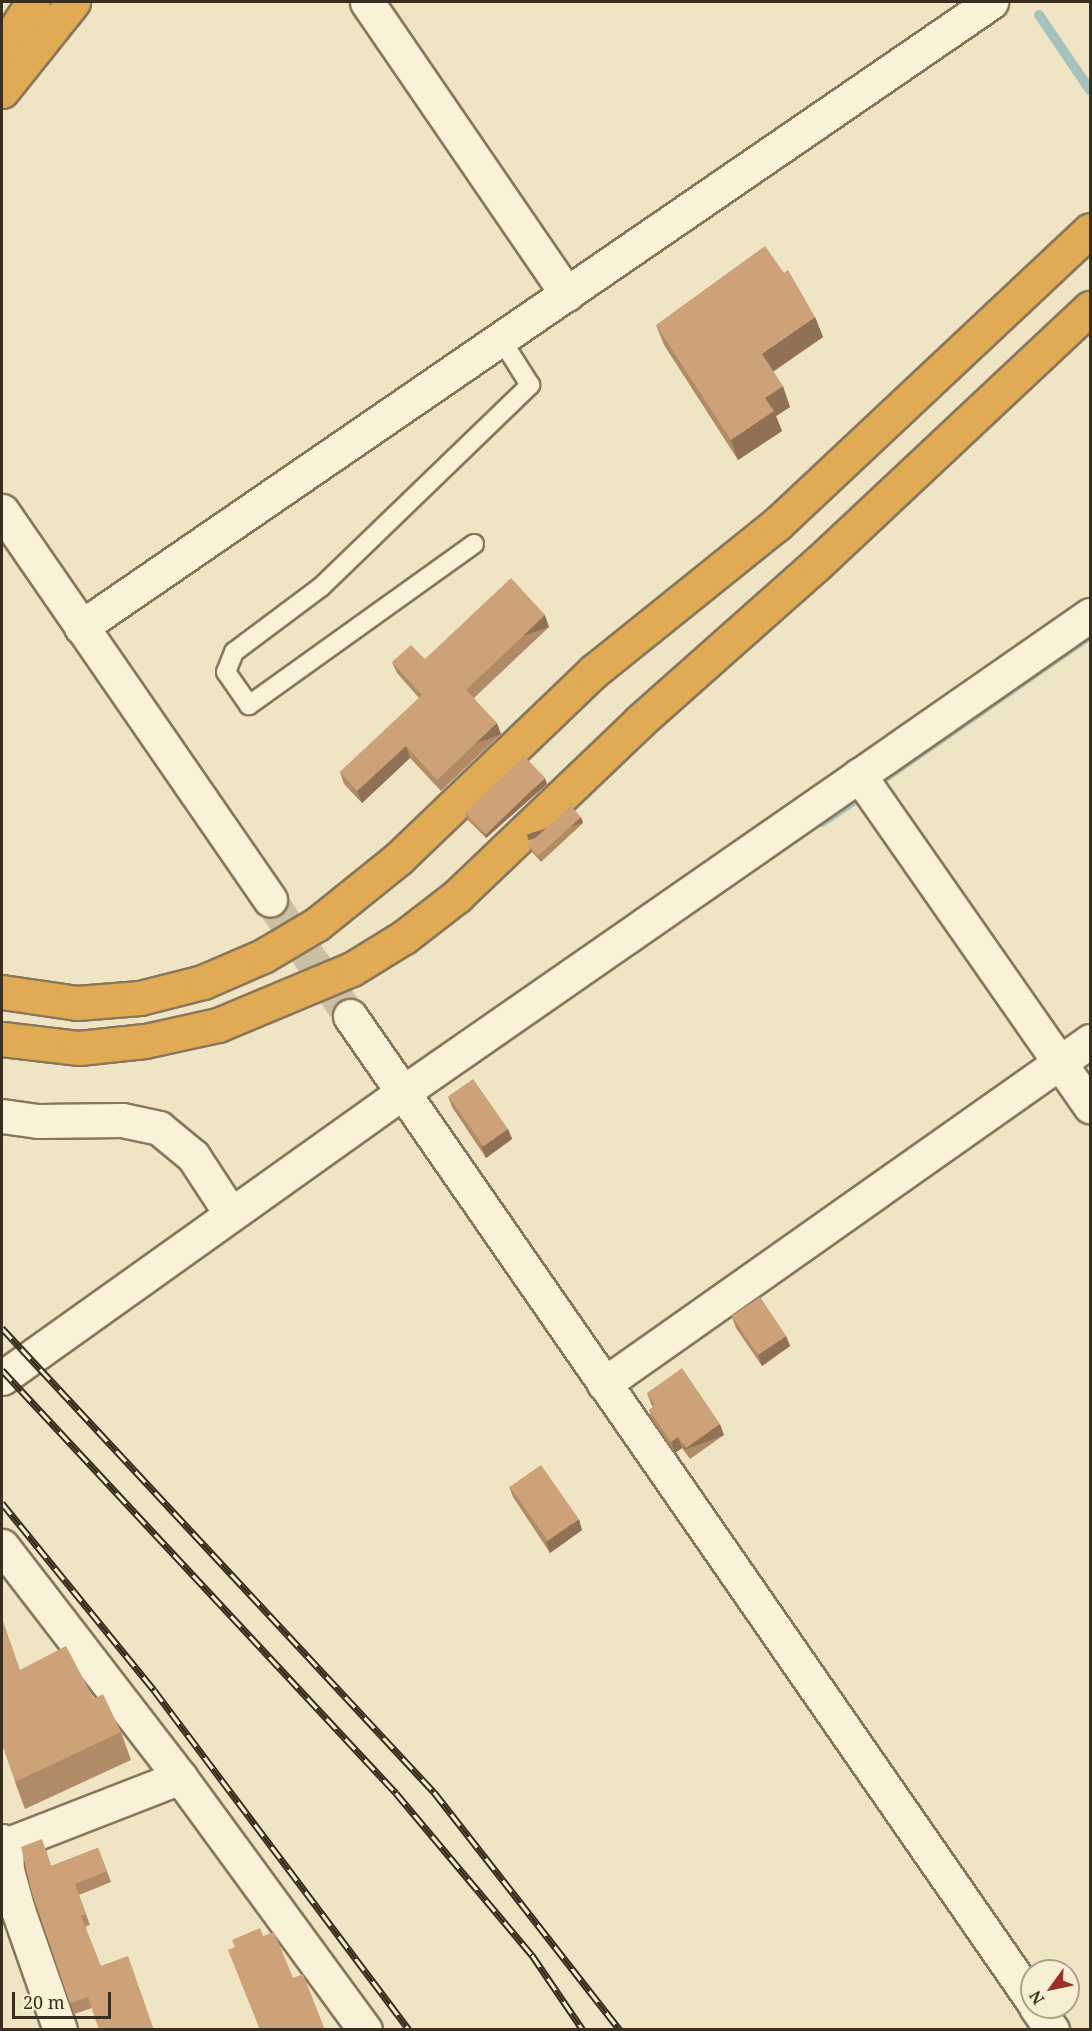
<!DOCTYPE html>
<style>
body{margin:0}
#map{position:relative;width:1092px;height:2031px;overflow:hidden;background:#efe5c4;font-family:"Noto Serif",serif}
div>[style]{position:absolute}
[style*='--x']{left:calc(var(--x)*1px);top:calc(var(--y)*1px);width:calc(var(--w)*1px);rotate:calc(var(--a)*1deg)}
.stream>*{height:10px;margin:-5px;padding:0 5px;transform-origin:5px;border-radius:5px;background:#a6c2bc}
.minor-tunnel>*{height:33px;margin-top:-16.5px;transform-origin:0;background:repeating-linear-gradient(90deg,#cbc0a3 0 33px,transparent 0 49px)}
.roads{filter:drop-shadow(2px 0 #8a775a) drop-shadow(-2px 0 #8a775a) drop-shadow(0 2px #8a775a) drop-shadow(0 -2px #8a775a)}
.service>*{height:18px;margin:-9px;padding:0 9px;transform-origin:9px;border-radius:9px;background:#faf2d8}
.minor>*{height:33px;margin:-16.5px;padding:0 16.5px;transform-origin:16.5px;border-radius:16.5px;background:#faf2d8}
.motorway>*{height:33px;margin:-16.5px;padding:0 16.5px;transform-origin:16.5px;border-radius:16.5px;background:#e0ab54}
.rail>*{height:7px;margin-top:-3.5px;transform-origin:0;background:repeating-linear-gradient(90deg,#f6efd4 0 14px,#3a2e1e 0 28px);box-sizing:border-box;border-block:2px solid #3a2e1e}
.wall>*{inset:0;background:#b18b68}
.shaded-wall>*{inset:0;background:#907155;transform-origin:0 0}
.building>*{inset:0;background:#cea279;transform-origin:0 0}
span{translate:-50% -50%;white-space:nowrap;text-align:center;line-height:1.15;-webkit-text-stroke:4.5px #f6efd4;paint-order:stroke}
.frame{position:absolute;inset:0;border:3px solid #3a2e1e;pointer-events:none}
.north{position:absolute;left:1020px;top:1959px;width:60px;height:60px;box-sizing:border-box;background:#f6efd4;border:2px solid #aba28b;border-radius:50%;rotate:237deg;font-size:16px;font-weight:700;line-height:24px;text-align:center;color:#3a2e1e}
.north::after{content:'';display:block;margin:auto;width:21px;height:27px;background:#9b2f29;clip-path:polygon(50% 0,100% 100%,50% 72%,0 100%)}
.scale{position:absolute;left:12px;top:1992px;width:99px;height:27px;box-sizing:border-box;border:3px solid #3a2e1e;border-top:0;padding-left:8px;font-size:18px;line-height:21px;white-space:nowrap;color:#3a2e1e;-webkit-text-stroke:4px #f6efd4;paint-order:stroke}
</style>
<div id="map">
<div class="stream">
<div style="--x:1039;--y:15;--w:91;--a:55.8"></div>
<div style="--x:884;--y:778;--w:251;--a:-34.8"></div>
<div style="--x:822;--y:822;--w:45;--a:-34"></div>
</div>
<div class="minor-tunnel">
<div style="--x:270;--y:899;--w:142;--a:55.6"></div>
</div>
<div class="roads">
<div class="service">
<div style="--x:474;--y:544;--w:277;--a:144.4"></div>
<div style="--x:249;--y:705;--w:40;--a:-124.9"></div>
<div style="--x:226;--y:672;--w:22;--a:-68"></div>
<div style="--x:234;--y:652;--w:109;--a:-36.8"></div>
<div style="--x:321;--y:587;--w:291;--a:-44"></div>
<div style="--x:530;--y:385;--w:54;--a:-122.2"></div>
</div>
<div class="minor">
<div style="--x:367;--y:2;--w:354;--a:55.6"></div>
<div style="--x:2;--y:511;--w:472;--a:55.4"></div>
<div style="--x:81;--y:627;--w:1104;--a:-34.48"></div>
<div style="--x:859;--y:775;--w:404;--a:55.1"></div>
<div style="--x:350;--y:1016;--w:1197;--a:55.27"></div>
<div style="--x:2;--y:1116;--w:36;--a:8"></div>
<div style="--x:38;--y:1121;--w:84;--a:-0.7"></div>
<div style="--x:122;--y:1120;--w:38;--a:12"></div>
<div style="--x:159;--y:1128;--w:44;--a:39.5"></div>
<div style="--x:193;--y:1156;--w:69;--a:56.8"></div>
<div style="--x:2;--y:1378;--w:491;--a:-35.5"></div>
<div style="--x:402;--y:1093;--w:838;--a:-34.79"></div>
<div style="--x:604;--y:1384;--w:595;--a:-35.21"></div>
<div style="--x:2;--y:1546;--w:292;--a:52.4"></div>
<div style="--x:180;--y:1777;--w:313;--a:53.8"></div>
<div style="--x:2;--y:1841;--w:6;--a:45"></div>
<div style="--x:6;--y:1845;--w:25;--a:88"></div>
<div style="--x:7;--y:1870;--w:41;--a:74.6"></div>
<div style="--x:18;--y:1910;--w:127;--a:70.7"></div>
<div style="--x:6;--y:1845;--w:187;--a:-21.3"></div>
<div style="--x:1036;--y:2007;--w:28;--a:55"></div>
</div>
<div class="motorway">
<div style="--x:2;--y:49;--w:56;--a:-56.6"></div>
<div style="--x:2;--y:91;--w:114;--a:-51.4"></div>
<div style="--x:2;--y:992;--w:76;--a:8.3"></div>
<div style="--x:77;--y:1003;--w:63;--a:-4.5"></div>
<div style="--x:140;--y:998;--w:65;--a:-14.3"></div>
<div style="--x:203;--y:982;--w:65;--a:-23.4"></div>
<div style="--x:263;--y:956;--w:63;--a:-30.7"></div>
<div style="--x:317;--y:924;--w:105;--a:-38.8"></div>
<div style="--x:399;--y:858;--w:270;--a:-43.8"></div>
<div style="--x:594;--y:671;--w:235;--a:-38.8"></div>
<div style="--x:777;--y:524;--w:429;--a:-43.2"></div>
<div style="--x:2;--y:1039;--w:78;--a:6.7"></div>
<div style="--x:79;--y:1048;--w:66;--a:-6.1"></div>
<div style="--x:145;--y:1041;--w:75;--a:-12.4"></div>
<div style="--x:218;--y:1025;--w:145;--a:-22.7"></div>
<div style="--x:352;--y:969;--w:61;--a:-31.6"></div>
<div style="--x:404;--y:937;--w:67;--a:-37.7"></div>
<div style="--x:457;--y:896;--w:253;--a:-43.7"></div>
<div style="--x:640;--y:721;--w:237;--a:-41.6"></div>
<div style="--x:817;--y:564;--w:374;--a:-43.2"></div>
</div>
</div>
<div class="rail">
<div style="--x:2;--y:1328;--w:634;--a:47.05"></div>
<div style="--x:434;--y:1792;--w:302;--a:52"></div>
<div style="--x:2;--y:1370;--w:578;--a:47.03"></div>
<div style="--x:396;--y:1793;--w:212;--a:50"></div>
<div style="--x:532;--y:1955;--w:91;--a:55.8"></div>
<div style="--x:2;--y:1503;--w:241;--a:50.9"></div>
<div style="--x:154;--y:1690;--w:425;--a:53.1"></div>
</div>
<div class="wall">
<div style="clip-path:polygon(815px 317px,823px 337px,773px 372px,790px 407px,776px 416px,782px 431px,738px 460px,664px 345px,656px 325px)"></div>
<div style="clip-path:polygon(549px 627px,474px 698px,501px 734px,441px 791px,410px 758px,362px 803px,344px 784px,340px 772px,419px 698px,397px 673px,392px 662px,425px 659px)"></div>
<div style="clip-path:polygon(547px 784px,486px 838px,467px 819px,465px 813px)"></div>
<div style="clip-path:polygon(581px 817px,583px 823px,541px 862px,531px 851px,529px 846px)"></div>
<div style="clip-path:polygon(448px 1096px,508px 1129px,512px 1139px,486px 1158px,452px 1107px)"></div>
<div style="clip-path:polygon(732px 1317px,786px 1336px,790px 1346px,762px 1366px,736px 1328px)"></div>
<div style="clip-path:polygon(647px 1393px,724px 1435px,690px 1459px,682px 1448px,675px 1453px,653px 1421px,649px 1410px,653px 1407px,651px 1404px)"></div>
<div style="clip-path:polygon(509px 1486px,582px 1530px,550px 1553px,513px 1497px)"></div>
<div style="clip-path:polygon(20px 1670px,94px 1699px,121px 1732px,131px 1760px,25px 1809px,15px 1782px)"></div>
<div style="clip-path:polygon(98px 1848px,111px 1882px,79px 1895px,90px 1925px,86px 1926px,92px 2008px,74px 2014px,32px 1893px,46px 1850px,51px 1866px)"></div>
</div>
<div class="shaded-wall">
<div style="clip-path:polygon(815px 317px,823px 337px,769px 374px,762px 354px)"></div>
<div style="clip-path:polygon(783px 386px,790px 407px,776px 416px,782px 431px,738px 460px,731px 440px,765px 398px)"></div>
<div style="left:545px;top:615px;width:13px;height:109px;rotate:72deg"></div>
<div style="left:497px;top:723px;width:12px;height:83px;rotate:70deg"></div>
<div style="clip-path:polygon(406px 746px,410px 758px,362px 803px,357px 791px)"></div>
<div style="clip-path:polygon(545px 778px,547px 784px,486px 838px,484px 833px)"></div>
<div style="left:581px;top:817px;width:6px;height:57px;rotate:72deg"></div>
<div style="clip-path:polygon(508px 1129px,512px 1139px,486px 1158px,482px 1147px)"></div>
<div style="clip-path:polygon(786px 1336px,790px 1346px,762px 1366px,758px 1355px)"></div>
<div style="left:720px;top:1424px;width:12px;height:42px;rotate:70deg"></div>
<div style="clip-path:polygon(678px 1437px,682px 1448px,675px 1453px,671px 1442px)"></div>
<div style="clip-path:polygon(579px 1519px,582px 1530px,550px 1553px,546px 1542px)"></div>
</div>
<div class="building">
<div style="clip-path:polygon(765px 246px,784px 273px,788px 270px,815px 317px,762px 354px,783px 386px,765px 398px,774px 411px,731px 440px,656px 325px)"></div>
<div style="clip-path:polygon(511px 578px,545px 615px,466px 690px,497px 723px,437px 780px,406px 746px,357px 791px,340px 772px,422px 695px,392px 662px,411px 645px,425px 659px)"></div>
<div style="left:524px;top:756px;width:30px;height:82px;rotate:46deg"></div>
<div style="left:571px;top:806px;width:15px;height:58px;rotate:48deg"></div>
<div style="left:473px;top:1079px;width:61px;height:30px;rotate:55deg"></div>
<div style="left:760px;top:1297px;width:47px;height:34px;rotate:56deg"></div>
<div style="clip-path:polygon(682px 1368px,720px 1424px,686px 1448px,678px 1437px,671px 1442px,649px 1410px,655px 1405px,647px 1393px)"></div>
<div style="left:541px;top:1465px;width:66px;height:38px;rotate:55deg"></div>
<div style="clip-path:polygon(2px 1618px,20px 1670px,66px 1646px,94px 1699px,103px 1694px,121px 1732px,15px 1782px,2px 1744px)"></div>
<div style="clip-path:polygon(42px 1839px,51px 1866px,98px 1848px,107px 1871px,75px 1884px,86px 1914px,81px 1916px,101px 1966px,128px 1956px,154px 2030px,99px 2030px,88px 1997px,70px 2003px,32px 1893px,21px 1847px)"></div>
<div style="clip-path:polygon(260px 1928px,263px 1936px,274px 1932px,293px 1978px,303px 1974px,325px 2030px,260px 2030px,228px 1950px,235px 1947px,232px 1940px)"></div>
</div>
<div class="frame"></div>
<div class="north">N</div>
<div class="scale">20 m</div>
</div>
